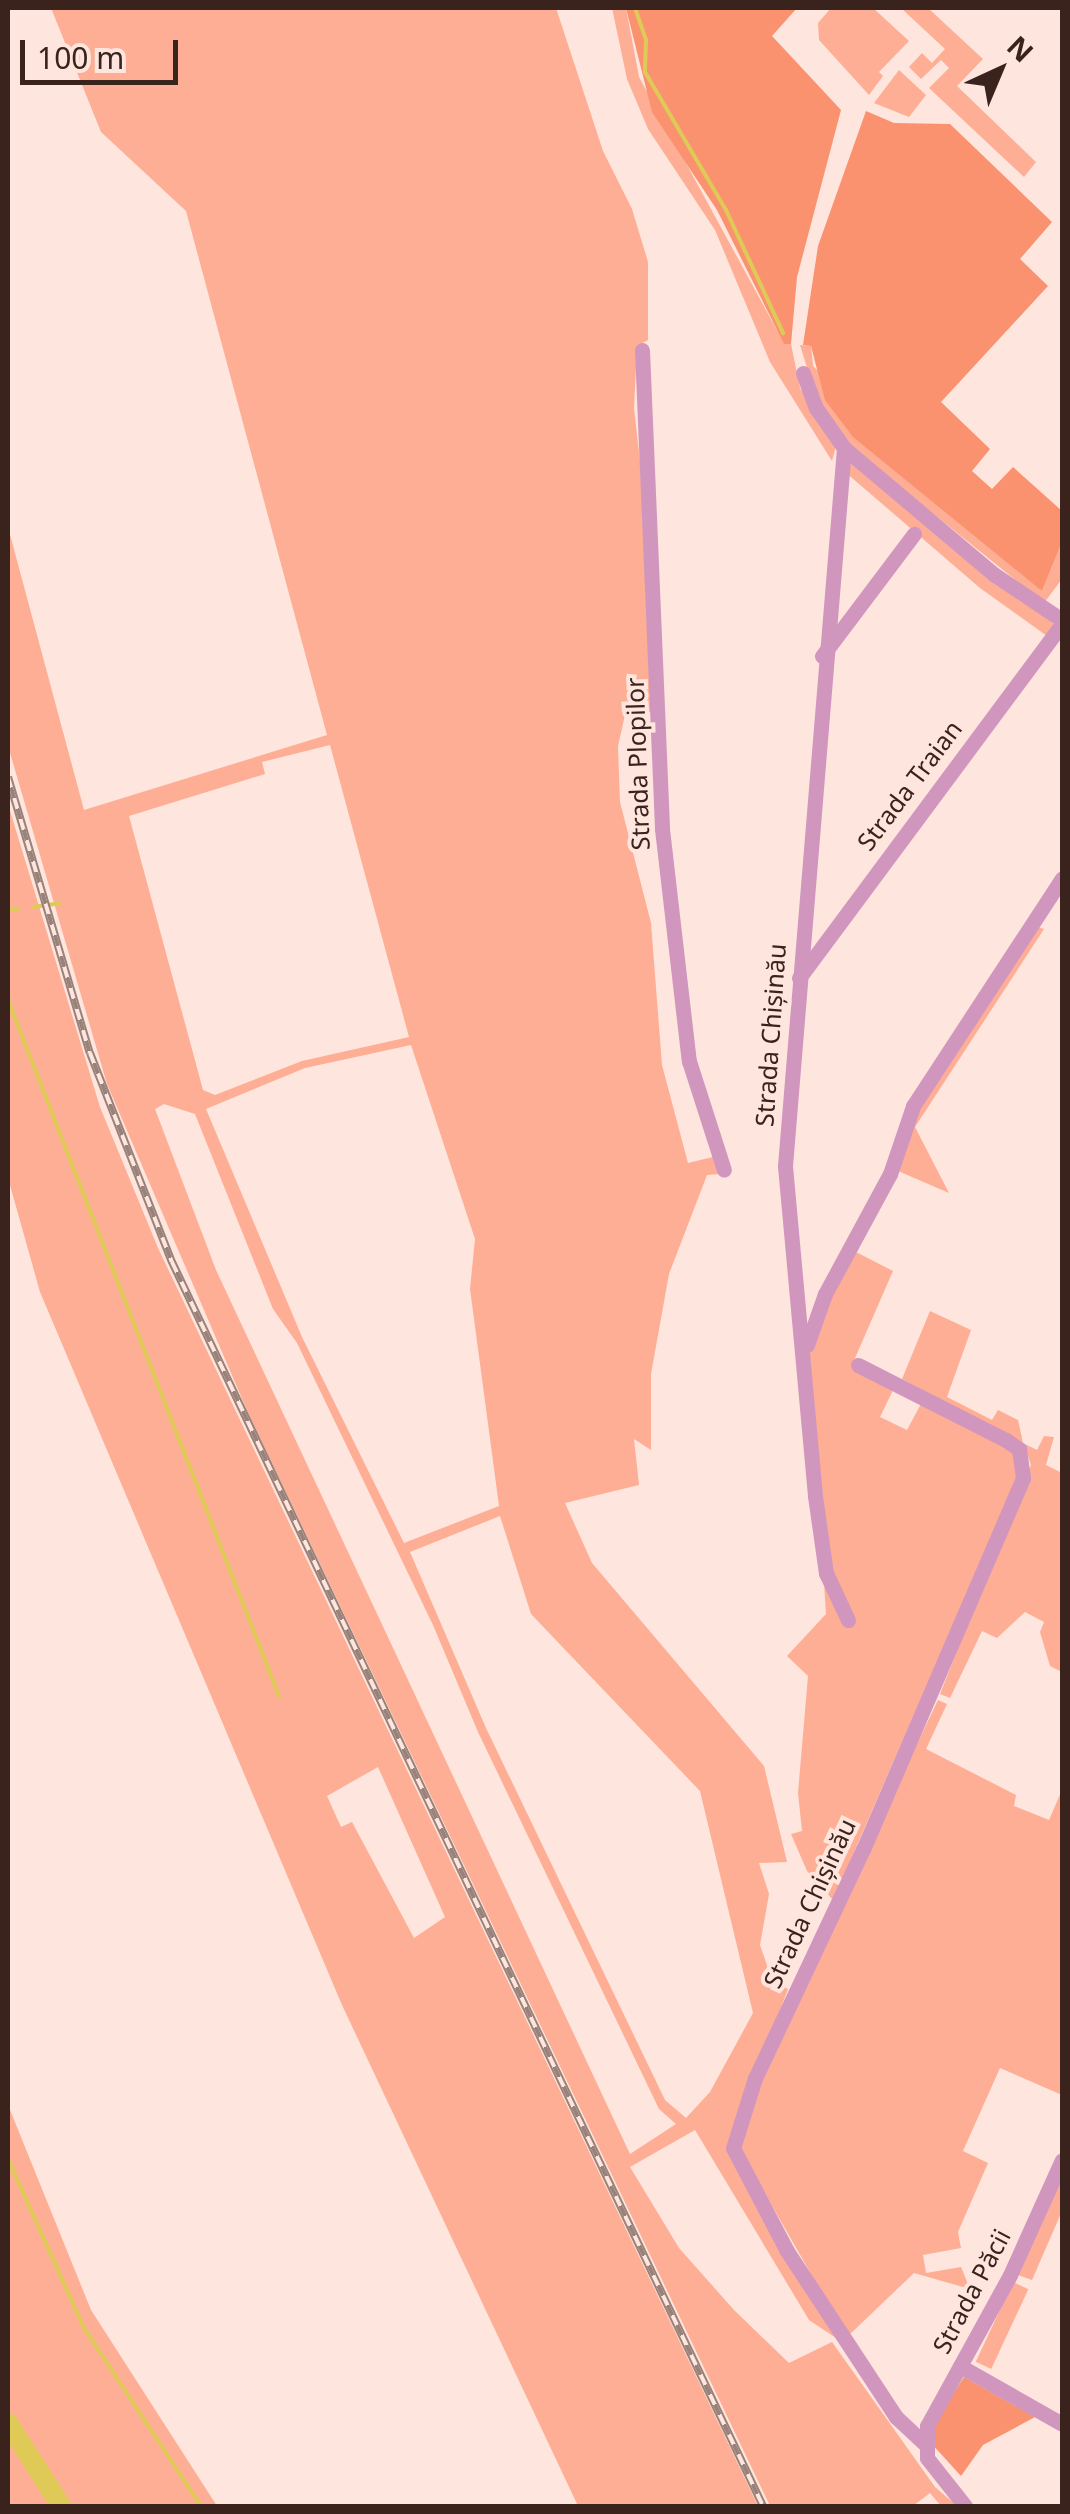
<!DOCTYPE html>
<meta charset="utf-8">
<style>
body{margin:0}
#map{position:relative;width:1070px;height:2514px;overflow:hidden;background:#fee5dd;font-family:"Noto Sans",sans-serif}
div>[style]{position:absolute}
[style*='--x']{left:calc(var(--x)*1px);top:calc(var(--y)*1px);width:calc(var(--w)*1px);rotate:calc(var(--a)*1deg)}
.green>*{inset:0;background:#feae94;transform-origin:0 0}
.forest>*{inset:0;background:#fa916f}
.stream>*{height:4px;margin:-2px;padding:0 2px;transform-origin:2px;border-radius:2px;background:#dfca57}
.river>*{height:20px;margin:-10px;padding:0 10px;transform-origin:10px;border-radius:10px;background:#dfca57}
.minor>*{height:15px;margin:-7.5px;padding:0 7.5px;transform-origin:7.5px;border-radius:7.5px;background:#d096be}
.rail>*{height:8px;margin-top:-4px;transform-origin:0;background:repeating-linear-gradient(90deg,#fee5dd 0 11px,#99827a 0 22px);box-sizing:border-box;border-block:2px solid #99827a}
span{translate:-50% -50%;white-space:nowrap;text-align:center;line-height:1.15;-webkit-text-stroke:8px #fee5dd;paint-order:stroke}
.street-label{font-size:25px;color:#39231c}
.frame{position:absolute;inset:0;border:10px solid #39231c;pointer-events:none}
.north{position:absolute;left:950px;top:20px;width:100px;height:100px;-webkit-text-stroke:8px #fee5dd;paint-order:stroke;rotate:44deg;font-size:28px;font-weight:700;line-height:40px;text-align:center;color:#39231c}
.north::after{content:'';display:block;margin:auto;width:35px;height:45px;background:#39231c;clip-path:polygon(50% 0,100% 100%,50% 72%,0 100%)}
.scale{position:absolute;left:20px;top:40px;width:158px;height:45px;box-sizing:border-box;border:5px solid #39231c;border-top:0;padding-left:12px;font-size:30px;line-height:35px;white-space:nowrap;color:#39231c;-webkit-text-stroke:8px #fee5dd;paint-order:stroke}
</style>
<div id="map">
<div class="green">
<div style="clip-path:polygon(evenodd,51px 8px,556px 8px,603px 151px,632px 209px,648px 262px,648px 340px,637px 346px,634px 408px,648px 533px,655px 713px,627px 706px,618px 746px,620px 802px,651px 923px,662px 1065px,688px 1163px,717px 1156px,720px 1174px,707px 1175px,669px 1274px,651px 1374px,651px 1450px,634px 1439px,639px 1485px,565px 1503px,592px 1563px,764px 1766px,787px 1862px,759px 1863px,769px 1894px,760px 1945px,772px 1980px,788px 1989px,728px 2147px,836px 2338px,809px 2320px,695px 2130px,630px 2167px,679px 2248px,734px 2310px,789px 2363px,832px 2342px,935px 2487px,957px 2506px,941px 2506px,930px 2493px,913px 2506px,770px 2506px,249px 1415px,107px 1084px,8px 746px,8px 527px,84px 810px,327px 735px,186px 211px,101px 132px,51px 8px,330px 745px,409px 1037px,302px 1061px,215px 1095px,203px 1090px,129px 816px,265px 774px,262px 762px,330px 745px,51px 8px,411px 1045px,475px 1239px,470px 1289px,499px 1506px,404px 1543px,302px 1337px,206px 1109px,305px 1068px,411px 1045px,51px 8px,164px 1104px,195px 1114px,273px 1309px,297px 1343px,433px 1625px,478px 1732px,659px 2109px,676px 2124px,630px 2154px,216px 1270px,155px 1109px,164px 1104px,51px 8px,500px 1516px,531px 1614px,700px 1791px,753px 2013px,710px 2092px,686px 2118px,665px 2100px,486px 1728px,410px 1552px,500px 1516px)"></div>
<div style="clip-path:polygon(612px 8px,626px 8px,639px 77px,784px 343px,791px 344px,800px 388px,836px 446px,832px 461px,770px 362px,715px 230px,648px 129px,627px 79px)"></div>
<div style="clip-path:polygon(831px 8px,873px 8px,909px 41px,879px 72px,883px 76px,869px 95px,819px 40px,818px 23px)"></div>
<div style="clip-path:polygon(901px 8px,928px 8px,983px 59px,957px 86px,1036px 162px,1024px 177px,929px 88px,949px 68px,941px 60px,921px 79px,909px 67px,922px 53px,932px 63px,945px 49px)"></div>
<div style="clip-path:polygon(899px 70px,926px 95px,909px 117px,874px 103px)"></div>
<div style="clip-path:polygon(800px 345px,811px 346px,813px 366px,1042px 591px,1062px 542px,1062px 579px,1044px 603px,842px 440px,814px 390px)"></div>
<div style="clip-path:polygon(847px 457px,1056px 626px,1047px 636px,980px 588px,844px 471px)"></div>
<div style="clip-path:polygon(evenodd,8px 804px,100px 1107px,158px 1248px,758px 2506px,578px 2506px,342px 2005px,40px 1292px,8px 1178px,8px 804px,378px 1767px,445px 1917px,414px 1938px,352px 1822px,341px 1827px,327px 1796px,378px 1767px)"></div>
<div style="clip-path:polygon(1035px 926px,1044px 929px,915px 1127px,949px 1193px,898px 1171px,907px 1128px)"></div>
<div style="clip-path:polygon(852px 1250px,893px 1271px,852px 1365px,894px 1388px,880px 1417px,907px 1430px,922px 1402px,1016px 1453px,1019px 1474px,833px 1900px,807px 1871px,791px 1834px,802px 1831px,798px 1793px,808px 1676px,787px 1656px,826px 1614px,809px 1350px)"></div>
<div style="clip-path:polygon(930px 1311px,971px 1330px,947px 1397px,992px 1420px,998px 1410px,1018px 1420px,1023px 1443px,1037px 1450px,1044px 1436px,1054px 1437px,1046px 1465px,1062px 1473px,1062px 1672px,1050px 1666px,1040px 1632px,1044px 1622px,1025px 1612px,997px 1638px,982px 1631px,950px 1698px,940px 1694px,1031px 1465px,1027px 1453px,999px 1431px,902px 1379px)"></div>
<div style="clip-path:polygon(938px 1700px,947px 1704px,926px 1749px,1016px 1795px,1014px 1806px,1049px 1820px,1062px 1790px,1062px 2095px,1000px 2068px,963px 2151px,988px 2163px,958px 2232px,961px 2248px,923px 2255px,926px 2273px,961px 2267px,970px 2289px,914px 2273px,847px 2337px,739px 2148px,776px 2039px)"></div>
<div style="clip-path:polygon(8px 2105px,91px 2310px,217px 2506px,8px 2506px)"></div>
<div style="clip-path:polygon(1062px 2178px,1062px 2211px,1032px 2280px,1018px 2275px)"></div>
<div style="left:1013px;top:2282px;width:17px;height:88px;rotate:25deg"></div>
</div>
<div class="forest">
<div style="clip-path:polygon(626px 8px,797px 8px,772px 36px,841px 110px,797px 277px,791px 344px,784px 344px,717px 210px,652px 112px)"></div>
<div style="clip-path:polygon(866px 111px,894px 123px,950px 124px,1052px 222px,1020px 259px,1048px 286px,941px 402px,990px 449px,972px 471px,992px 489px,1013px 467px,1062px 511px,1062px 542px,1042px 591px,853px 437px,825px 400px,811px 346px,803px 345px,818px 246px)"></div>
<div style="clip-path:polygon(964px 2377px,1035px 2417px,983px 2445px,961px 2476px,931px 2443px,932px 2428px)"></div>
</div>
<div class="stream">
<div style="--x:635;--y:8;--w:34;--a:71"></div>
<div style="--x:646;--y:40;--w:32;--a:92"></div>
<div style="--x:645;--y:72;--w:160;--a:59.6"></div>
<div style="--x:726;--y:210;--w:136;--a:65.1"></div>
<div style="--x:33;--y:907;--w:27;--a:-8"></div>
<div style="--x:8;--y:910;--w:10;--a:-6"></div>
<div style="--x:8;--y:1000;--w:747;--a:68.73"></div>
<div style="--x:8;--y:2159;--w:185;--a:65.8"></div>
<div style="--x:84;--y:2328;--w:213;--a:56.7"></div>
</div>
<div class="river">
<div style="--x:8;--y:2423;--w:98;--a:57.4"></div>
</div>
<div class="minor">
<div style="--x:642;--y:350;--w:479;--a:87.6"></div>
<div style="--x:662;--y:829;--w:234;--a:83.4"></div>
<div style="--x:689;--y:1061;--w:114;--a:72.2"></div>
<div style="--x:803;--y:373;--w:37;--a:70"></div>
<div style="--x:816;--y:408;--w:49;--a:55"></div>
<div style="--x:844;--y:448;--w:197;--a:40.1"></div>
<div style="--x:995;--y:575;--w:81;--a:33.9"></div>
<div style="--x:844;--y:448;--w:720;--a:94.7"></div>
<div style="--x:785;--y:1166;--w:331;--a:84.8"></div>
<div style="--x:815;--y:1496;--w:78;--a:81.9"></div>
<div style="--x:826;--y:1573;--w:52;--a:64.9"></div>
<div style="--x:822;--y:656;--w:153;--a:-53"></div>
<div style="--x:799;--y:978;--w:441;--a:-53.4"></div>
<div style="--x:807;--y:1345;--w:54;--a:-70.6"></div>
<div style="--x:825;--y:1294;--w:136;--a:-61.6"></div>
<div style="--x:890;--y:1174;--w:72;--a:-71.3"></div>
<div style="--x:913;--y:1106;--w:272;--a:-56.8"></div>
<div style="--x:858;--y:1365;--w:166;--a:26.9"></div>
<div style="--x:1006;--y:1440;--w:16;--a:35"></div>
<div style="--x:1019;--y:1449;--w:29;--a:82"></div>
<div style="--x:1023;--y:1478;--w:404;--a:113.3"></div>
<div style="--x:863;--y:1849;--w:253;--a:115.2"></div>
<div style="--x:755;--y:2078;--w:73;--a:107.4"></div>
<div style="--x:733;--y:2148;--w:116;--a:62.3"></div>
<div style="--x:787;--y:2251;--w:199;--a:56.7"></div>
<div style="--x:896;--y:2417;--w:41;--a:43"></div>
<div style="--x:960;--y:2366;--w:117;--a:29.6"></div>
<div style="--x:965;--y:2506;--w:61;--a:-128.4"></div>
<div style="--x:927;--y:2458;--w:32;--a:-90"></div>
<div style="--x:927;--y:2426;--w:172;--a:-61.2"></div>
<div style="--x:1010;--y:2275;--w:126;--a:-65.7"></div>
</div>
<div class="rail">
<div style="--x:8;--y:777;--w:288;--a:73.5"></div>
<div style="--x:90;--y:1053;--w:225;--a:68.6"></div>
<div style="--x:172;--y:1262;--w:1377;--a:64.59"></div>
</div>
<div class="street-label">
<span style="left:637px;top:764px;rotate:-92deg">Strada Plopilor</span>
<span style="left:909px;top:785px;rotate:-53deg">Strada Traian</span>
<span style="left:770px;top:1035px;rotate:-86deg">Strada Chișinău</span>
<span style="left:809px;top:1903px;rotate:-65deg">Strada Chișinău</span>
<span style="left:971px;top:2291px;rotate:-62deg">Strada Păcii</span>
</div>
<div class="frame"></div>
<div class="north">N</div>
<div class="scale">100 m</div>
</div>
